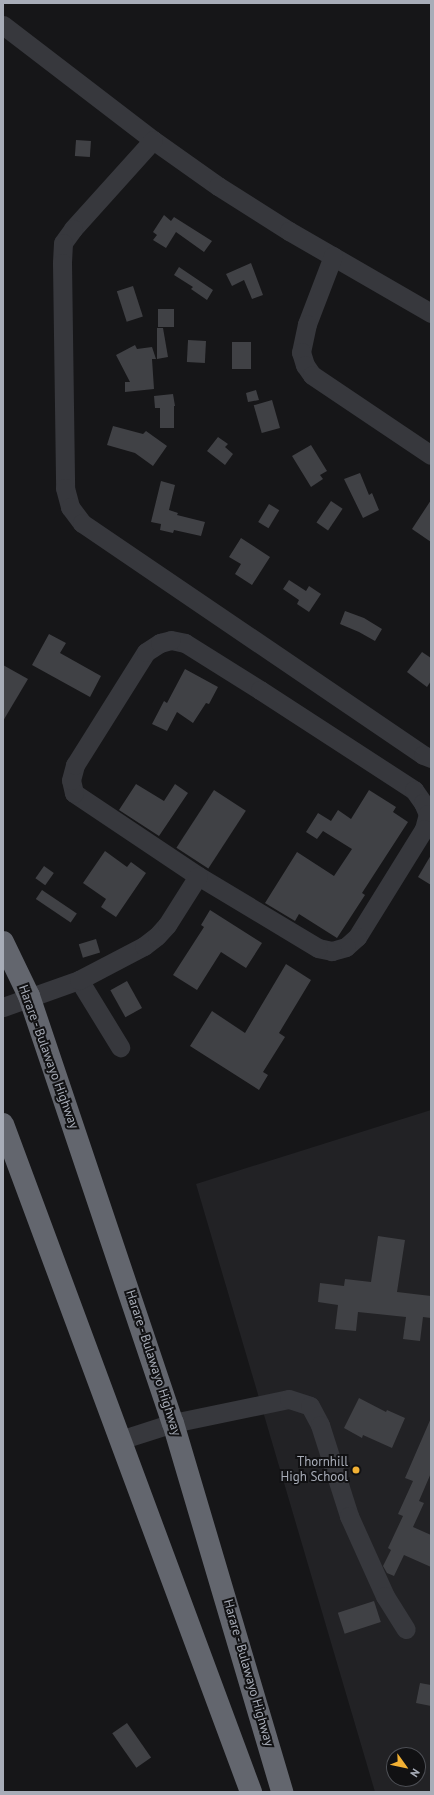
<!DOCTYPE html>
<style>
body{margin:0}
#map{position:relative;width:434px;height:1795px;overflow:hidden;background:#161618;font-family:"PT Sans",sans-serif}
div>[style]{position:absolute}
[style*='--x']{left:calc(var(--x)*1px);top:calc(var(--y)*1px);width:calc(var(--w)*1px);rotate:calc(var(--a)*1deg)}
.built>*{inset:0;background:#222225}
.building>*{inset:0;background:#404145;transform-origin:0 0}
.minor>*{height:19px;margin:-9.5px;padding:0 9.5px;transform-origin:9.5px;border-radius:9.5px;background:#37383d}
.highway>*{height:22px;margin:-11px;padding:0 11px;transform-origin:11px;border-radius:11px;background:#63666e}
.dots>*{width:11px;height:11px;translate:-50% -50%;box-sizing:border-box;border:2px solid #111113;border-radius:50%}
span{translate:-50% -50%;white-space:nowrap;text-align:center;line-height:1.15;-webkit-text-stroke:4px #111113;paint-order:stroke}
.street-label{font-size:13px;color:#a8adb8}
.poi-label{font-size:13px;color:#a8adb8}
.right{translate:-100% -50%;text-align:right}
.frame{position:absolute;inset:0;border:4px solid #a8adb8;pointer-events:none}
.north{position:absolute;left:386px;top:1747px;width:40px;height:40px;box-sizing:border-box;background:#111113;border:1px solid #4d4f55;border-radius:50%;rotate:123deg;font-size:11px;font-weight:700;line-height:16px;text-align:center;color:#a8adb8}
.north::after{content:'';display:block;margin:auto;width:14px;height:18px;background:#f2b134;clip-path:polygon(50% 0,100% 100%,50% 72%,0 100%)}
</style>
<div id="map">
<div class="built">
<div style="clip-path:polygon(evenodd,431px 1110px,431px 1792px,375px 1792px,196px 1184px,431px 1110px,394px 1755px,418px 1755px,418px 1779px,394px 1779px,394px 1755px)"></div>
</div>
<div class="building">
<div style="left:76px;top:140px;width:15px;height:16px;rotate:4deg"></div>
<div style="clip-path:polygon(164px 215px,171px 221px,174px 217px,212px 241px,204px 252px,176px 232px,166px 248px,153px 240px,157px 235px,153px 232px)"></div>
<div style="clip-path:polygon(251px 263px,263px 295px,252px 299px,244px 280px,232px 286px,226px 274px)"></div>
<div style="clip-path:polygon(179px 267px,213px 290px,207px 300px,191px 289px,193px 287px,174px 275px)"></div>
<div style="left:133px;top:286px;width:32px;height:17px;rotate:72deg"></div>
<div style="left:158px;top:309px;width:16px;height:18px"></div>
<div style="clip-path:polygon(157px 328px,163px 328px,168px 357px,157px 359px)"></div>
<div style="left:206px;top:341px;width:22px;height:18px;rotate:93deg"></div>
<div style="left:232px;top:342px;width:19px;height:27px"></div>
<div style="clip-path:polygon(135px 345px,137px 349px,152px 347px,156px 359px,152px 359px,154px 389px,125px 392px,125px 382px,130px 382px,116px 355px)"></div>
<div style="clip-path:polygon(256px 390px,259px 400px,248px 402px,246px 393px)"></div>
<div style="clip-path:polygon(173px 394px,175px 406px,174px 406px,174px 428px,160px 428px,160px 408px,155px 408px,154px 396px)"></div>
<div style="left:272px;top:400px;width:29px;height:19px;rotate:74deg"></div>
<div style="clip-path:polygon(113px 426px,143px 434px,146px 431px,167px 446px,153px 466px,135px 453px,107px 445px)"></div>
<div style="clip-path:polygon(218px 437px,228px 444px,225px 447px,233px 454px,225px 465px,207px 451px)"></div>
<div style="clip-path:polygon(311px 445px,327px 471px,320px 475px,323px 479px,311px 487px,292px 456px)"></div>
<div style="clip-path:polygon(360px 473px,369px 495px,372px 493px,379px 510px,363px 518px,344px 479px)"></div>
<div style="clip-path:polygon(161px 481px,175px 485px,169px 510px,178px 513px,177px 515px,205px 522px,201px 536px,174px 530px,173px 533px,160px 530px,161px 524px,151px 522px)"></div>
<div style="clip-path:polygon(431px 500px,431px 542px,412px 529px)"></div>
<div style="left:331px;top:501px;width:14px;height:26px;rotate:34deg"></div>
<div style="left:269px;top:504px;width:12px;height:21px;rotate:31deg"></div>
<div style="clip-path:polygon(241px 538px,270px 557px,252px 585px,235px 574px,241px 564px,229px 557px)"></div>
<div style="clip-path:polygon(289px 580px,306px 591px,309px 586px,321px 594px,309px 612px,297px 604px,299px 600px,283px 589px)"></div>
<div style="clip-path:polygon(345px 611px,364px 618px,382px 629px,375px 641px,359px 632px,340px 624px)"></div>
<div style="clip-path:polygon(49px 634px,66px 643px,60px 653px,101px 676px,90px 697px,32px 665px)"></div>
<div style="clip-path:polygon(422px 652px,431px 658px,431px 681px,427px 687px,407px 672px)"></div>
<div style="clip-path:polygon(3px 665px,28px 679px,3px 721px)"></div>
<div style="clip-path:polygon(185px 669px,218px 687px,209px 704px,206px 703px,193px 723px,177px 712px,167px 731px,152px 724px,164px 701px,167px 703px)"></div>
<div style="clip-path:polygon(136px 784px,164px 801px,175px 784px,188px 793px,159px 836px,119px 810px)"></div>
<div style="left:214px;top:790px;width:38px;height:69px;rotate:33deg"></div>
<div style="clip-path:polygon(369px 790px,396px 807px,393px 812px,408px 822px,362px 893px,365px 895px,337px 938px,299px 914px,295px 921px,265px 903px,297px 852px,334px 876px,352px 849px,323px 831px,317px 839px,306px 832px,318px 813px,331px 821px,338px 810px,351px 819px)"></div>
<div style="clip-path:polygon(105px 851px,127px 867px,131px 862px,146px 873px,116px 917px,101px 907px,106px 899px,83px 883px)"></div>
<div style="clip-path:polygon(431px 855px,431px 885px,418px 877px)"></div>
<div style="left:44px;top:866px;width:12px;height:15px;rotate:35deg"></div>
<div style="left:42px;top:890px;width:42px;height:11px;rotate:34deg"></div>
<div style="clip-path:polygon(210px 910px,262px 943px,246px 968px,221px 952px,197px 990px,173px 975px,204px 927px,201px 925px)"></div>
<div style="left:96px;top:939px;width:14px;height:18px;rotate:73deg"></div>
<div style="clip-path:polygon(286px 964px,311px 980px,279px 1033px,285px 1037px,263px 1072px,268px 1075px,259px 1090px,190px 1046px,212px 1011px,245px 1033px)"></div>
<div style="left:127px;top:981px;width:31px;height:19px;rotate:61deg"></div>
<div style="clip-path:polygon(378px 1236px,405px 1240px,397px 1292px,431px 1296px,431px 1318px,423px 1317px,420px 1341px,403px 1339px,406px 1317px,358px 1312px,356px 1331px,335px 1329px,338px 1305px,318px 1302px,320px 1283px,344px 1286px,345px 1279px,371px 1282px)"></div>
<div style="clip-path:polygon(359px 1398px,386px 1412px,387px 1410px,405px 1418px,392px 1448px,363px 1435px,362px 1438px,344px 1428px)"></div>
<div style="clip-path:polygon(431px 1418px,431px 1473px,419px 1501px,424px 1503px,413px 1527px,431px 1535px,431px 1567px,404px 1555px,394px 1576px,387px 1573px,383px 1566px,391px 1550px,388px 1548px,403px 1516px,398px 1514px,413px 1481px,405px 1478px)"></div>
<div style="left:374px;top:1601px;width:22px;height:38px;rotate:72deg"></div>
<div style="clip-path:polygon(420px 1683px,431px 1685px,431px 1706px,416px 1703px)"></div>
<div style="left:127px;top:1723px;width:42px;height:18px;rotate:55deg"></div>
</div>
<div class="minor">
<div style="--x:3;--y:25;--w:189;--a:37.5"></div>
<div style="--x:153;--y:140;--w:80;--a:35.3"></div>
<div style="--x:218;--y:186;--w:84;--a:32.4"></div>
<div style="--x:289;--y:231;--w:164;--a:30"></div>
<div style="--x:153;--y:140;--w:120;--a:132"></div>
<div style="--x:73;--y:229;--w:17;--a:126"></div>
<div style="--x:63;--y:243;--w:20;--a:93"></div>
<div style="--x:62;--y:263;--w:225;--a:89.2"></div>
<div style="--x:65;--y:488;--w:20;--a:75"></div>
<div style="--x:70;--y:507;--w:20;--a:53"></div>
<div style="--x:82;--y:523;--w:412;--a:34.2"></div>
<div style="--x:423;--y:755;--w:9;--a:21"></div>
<div style="--x:333;--y:256;--w:73;--a:110.9"></div>
<div style="--x:307;--y:324;--w:29;--a:102"></div>
<div style="--x:301;--y:352;--w:14;--a:73"></div>
<div style="--x:305;--y:365;--w:12;--a:55"></div>
<div style="--x:312;--y:375;--w:143;--a:33.9"></div>
<div style="--x:171;--y:640;--w:14;--a:12"></div>
<div style="--x:185;--y:643;--w:89;--a:32.1"></div>
<div style="--x:260;--y:690;--w:184;--a:33"></div>
<div style="--x:414;--y:790;--w:16;--a:55"></div>
<div style="--x:423;--y:803;--w:12;--a:66"></div>
<div style="--x:428;--y:814;--w:16;--a:105"></div>
<div style="--x:424;--y:829;--w:127;--a:121.8"></div>
<div style="--x:357;--y:937;--w:15;--a:138"></div>
<div style="--x:346;--y:947;--w:15;--a:164"></div>
<div style="--x:332;--y:951;--w:14;--a:-168"></div>
<div style="--x:318;--y:948;--w:140;--a:-149"></div>
<div style="--x:198;--y:876;--w:149;--a:-146.2"></div>
<div style="--x:74;--y:793;--w:13;--a:-103"></div>
<div style="--x:71;--y:780;--w:16;--a:-75"></div>
<div style="--x:75;--y:765;--w:133;--a:-57.9"></div>
<div style="--x:146;--y:652;--w:17;--a:-33"></div>
<div style="--x:160;--y:643;--w:11;--a:-15"></div>
<div style="--x:79;--y:980;--w:79;--a:58.5"></div>
<div style="--x:3;--y:1007;--w:81;--a:-19.6"></div>
<div style="--x:79;--y:980;--w:73;--a:-27.6"></div>
<div style="--x:144;--y:946;--w:16;--a:-38"></div>
<div style="--x:157;--y:936;--w:15;--a:-48"></div>
<div style="--x:167;--y:925;--w:58;--a:-57.7"></div>
<div style="--x:120;--y:1440;--w:56;--a:-17.8"></div>
<div style="--x:173;--y:1423;--w:118;--a:-11.7"></div>
<div style="--x:289;--y:1399;--w:22;--a:18"></div>
<div style="--x:310;--y:1406;--w:21;--a:62"></div>
<div style="--x:320;--y:1425;--w:96;--a:72.3"></div>
<div style="--x:349;--y:1516;--w:88;--a:65.8"></div>
<div style="--x:385;--y:1596;--w:39;--a:58"></div>
</div>
<div class="highway">
<div style="--x:3;--y:942;--w:60;--a:64.3"></div>
<div style="--x:29;--y:996;--w:451;--a:71.4"></div>
<div style="--x:173;--y:1423;--w:385;--a:73.5"></div>
<div style="--x:3;--y:1124;--w:713;--a:69.63"></div>
</div>
<div class="dots">
<div style="left:356px;top:1470px;background:#f2b134"></div>
</div>
<div class="street-label">
<span style="left:48px;top:1057px;rotate:70deg">Harare - Bulawayo Highway</span>
<span style="left:153px;top:1363px;rotate:72deg">Harare - Bulawayo Highway</span>
<span style="left:248px;top:1673px;rotate:74deg">Harare - Bulawayo Highway</span>
</div>
<div class="poi-label">
<span class="right" style="left:348px;top:1470px">Thornhill<br>High School</span>
</div>
<div class="frame"></div>
<div class="north">N</div>
</div>
